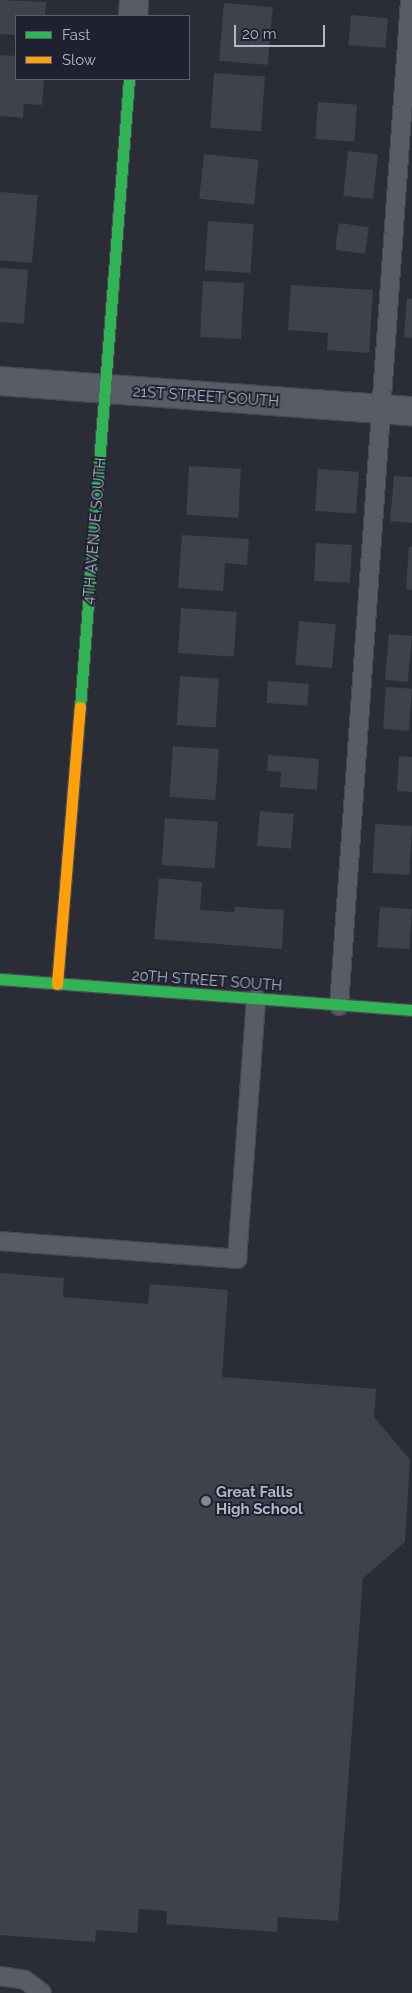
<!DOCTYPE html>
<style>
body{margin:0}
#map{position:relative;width:412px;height:1993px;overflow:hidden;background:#2a2c36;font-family:Raleway,sans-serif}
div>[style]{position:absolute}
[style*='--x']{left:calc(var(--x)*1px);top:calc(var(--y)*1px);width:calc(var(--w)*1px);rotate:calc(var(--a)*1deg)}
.building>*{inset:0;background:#40424b;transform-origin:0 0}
.roads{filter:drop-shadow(1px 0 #474950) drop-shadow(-1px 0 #474950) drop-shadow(0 1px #474950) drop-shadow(0 -1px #474950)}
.lane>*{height:18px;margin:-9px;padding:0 9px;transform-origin:9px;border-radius:9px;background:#595c64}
.street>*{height:28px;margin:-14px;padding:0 14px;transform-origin:14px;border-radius:14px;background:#595c64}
.fast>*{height:11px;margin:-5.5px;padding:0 5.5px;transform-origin:5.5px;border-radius:5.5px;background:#30b455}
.slow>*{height:11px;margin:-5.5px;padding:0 5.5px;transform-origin:5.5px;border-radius:5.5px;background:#ff9f0a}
.dots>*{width:14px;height:14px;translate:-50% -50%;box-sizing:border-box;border:2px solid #1d2130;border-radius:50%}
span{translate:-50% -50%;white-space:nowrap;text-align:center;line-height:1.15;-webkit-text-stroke:4px #1d2130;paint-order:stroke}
.street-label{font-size:15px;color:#b4b7c7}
.poi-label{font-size:15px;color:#b4b7c7;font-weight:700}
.left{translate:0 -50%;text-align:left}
.legend{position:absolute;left:15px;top:15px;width:175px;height:65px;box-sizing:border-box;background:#1d2130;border:1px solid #595d6c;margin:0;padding:6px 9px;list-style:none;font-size:15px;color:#b4b7c7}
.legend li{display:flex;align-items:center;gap:10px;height:25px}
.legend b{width:25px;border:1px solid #595d6c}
.scale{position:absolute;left:234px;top:25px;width:91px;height:22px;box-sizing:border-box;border:2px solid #b4b7c7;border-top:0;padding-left:6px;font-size:15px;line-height:18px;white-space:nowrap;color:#b4b7c7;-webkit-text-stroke:4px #1d2130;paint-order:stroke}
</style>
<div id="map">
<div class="building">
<div style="clip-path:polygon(0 0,46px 2px,45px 16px,16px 16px,16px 35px,0 34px)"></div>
<div style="left:224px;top:3px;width:49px;height:58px;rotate:5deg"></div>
<div style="left:351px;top:15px;width:37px;height:30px;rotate:5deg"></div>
<div style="clip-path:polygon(0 55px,16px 56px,16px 79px,44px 79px,42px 105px,24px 104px,23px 118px,0 116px)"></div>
<div style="left:214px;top:73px;width:51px;height:55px;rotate:4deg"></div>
<div style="left:318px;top:102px;width:39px;height:37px;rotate:4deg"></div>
<div style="left:348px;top:151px;width:30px;height:45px;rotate:6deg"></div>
<div style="left:204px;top:154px;width:55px;height:45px;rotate:6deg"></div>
<div style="left:0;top:192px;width:38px;height:68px;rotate:5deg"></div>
<div style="left:208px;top:221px;width:46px;height:49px;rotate:4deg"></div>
<div style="left:339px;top:223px;width:30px;height:27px;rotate:8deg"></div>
<div style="clip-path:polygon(0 268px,28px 270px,24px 324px,0 322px)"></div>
<div style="left:203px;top:281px;width:41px;height:56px;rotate:3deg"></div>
<div style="clip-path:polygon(291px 285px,373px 290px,369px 353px,327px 350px,328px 333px,288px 330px)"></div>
<div style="clip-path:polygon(407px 298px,412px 299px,412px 338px,404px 337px)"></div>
<div style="left:189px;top:466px;width:52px;height:49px;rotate:3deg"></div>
<div style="left:318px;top:469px;width:41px;height:42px;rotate:4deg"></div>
<div style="clip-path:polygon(394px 476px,412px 477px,412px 523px,390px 521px)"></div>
<div style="clip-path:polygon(182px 535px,249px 539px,247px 565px,225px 563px,223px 591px,178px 588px)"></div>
<div style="left:316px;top:543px;width:36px;height:38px;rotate:3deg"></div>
<div style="clip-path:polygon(409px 547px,412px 547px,412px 590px,406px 589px)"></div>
<div style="left:181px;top:608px;width:56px;height:45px;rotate:4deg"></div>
<div style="left:299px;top:621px;width:37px;height:44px;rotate:5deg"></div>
<div style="left:389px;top:634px;width:23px;height:46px;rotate:5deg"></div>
<div style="left:180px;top:676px;width:39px;height:49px;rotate:4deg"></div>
<div style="left:268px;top:681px;width:41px;height:22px;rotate:4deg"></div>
<div style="left:386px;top:687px;width:26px;height:42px;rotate:4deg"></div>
<div style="left:173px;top:746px;width:46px;height:51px;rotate:4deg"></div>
<div style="clip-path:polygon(268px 755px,319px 759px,317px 790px,280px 787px,281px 772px,267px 771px)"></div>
<div style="clip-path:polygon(399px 756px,412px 757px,412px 792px,397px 791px)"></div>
<div style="left:260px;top:811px;width:34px;height:35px;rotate:5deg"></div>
<div style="left:165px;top:818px;width:53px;height:47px;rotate:4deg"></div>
<div style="left:375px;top:824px;width:37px;height:49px;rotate:3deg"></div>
<div style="clip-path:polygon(159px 878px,202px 882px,200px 910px,234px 912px,235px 907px,284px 910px,282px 949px,154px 939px)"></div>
<div style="left:380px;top:907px;width:32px;height:40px;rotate:4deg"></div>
<div style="clip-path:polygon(0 1273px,64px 1278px,63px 1297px,148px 1304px,150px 1284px,228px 1290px,222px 1377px,376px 1389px,374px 1417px,410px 1460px,405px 1542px,363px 1578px,338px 1921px,278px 1917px,277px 1932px,166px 1924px,167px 1911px,139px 1909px,137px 1933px,96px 1930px,95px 1942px,0 1935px)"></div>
</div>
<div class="roads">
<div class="lane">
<div style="--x:339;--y:1006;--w:1009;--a:-85.96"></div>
<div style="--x:0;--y:1241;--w:238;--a:4.3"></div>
<div style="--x:237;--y:1259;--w:261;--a:-85.8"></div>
<div style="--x:0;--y:1976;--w:25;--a:9"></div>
<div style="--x:25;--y:1980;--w:21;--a:37"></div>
</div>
<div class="street">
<div style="--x:133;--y:16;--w:16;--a:-86"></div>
<div style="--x:0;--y:381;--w:413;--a:4.2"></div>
</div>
<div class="fast">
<div style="--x:80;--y:707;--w:630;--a:-85.54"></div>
<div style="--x:0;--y:979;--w:413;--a:4.3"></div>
</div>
<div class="slow">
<div style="--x:57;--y:984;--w:278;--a:-85.3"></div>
</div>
</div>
<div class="dots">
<div style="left:206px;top:1501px;background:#848694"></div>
</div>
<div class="street-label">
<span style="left:206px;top:397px;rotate:4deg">21ST STREET SOUTH</span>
<span style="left:95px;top:531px;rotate:-85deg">4TH AVENUE SOUTH</span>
<span style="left:207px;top:981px;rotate:4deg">20TH STREET SOUTH</span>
</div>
<div class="poi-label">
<span class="left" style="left:216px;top:1501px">Great Falls<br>High School</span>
</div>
<ul class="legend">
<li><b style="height:6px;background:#30b455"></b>Fast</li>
<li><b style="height:6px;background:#ff9f0a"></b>Slow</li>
</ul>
<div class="scale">20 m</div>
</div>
